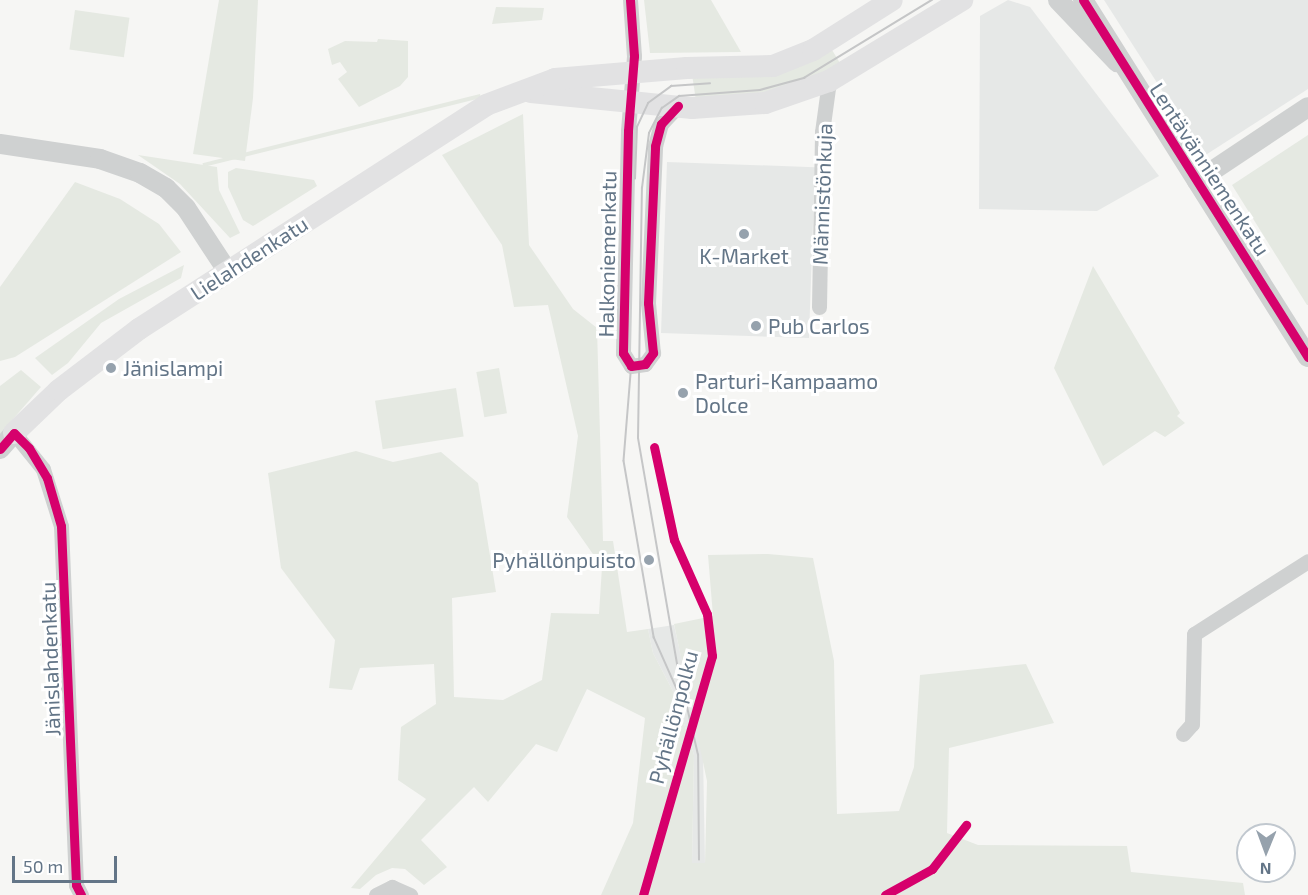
<!DOCTYPE html>
<meta charset="utf-8">
<style>
body{margin:0}
#map{position:relative;width:1308px;height:895px;overflow:hidden;background:#f6f6f4;font-family:"Exo 2",sans-serif}
div>[style]{position:absolute}
[style*='--x']{left:calc(var(--x)*1px);top:calc(var(--y)*1px);width:calc(var(--w)*1px);rotate:calc(var(--a)*1deg)}
.built>*{inset:0;background:#e6e8e7;transform-origin:0 0}
.green>*{inset:0;background:#e5e9e2;transform-origin:0 0}
.minor>*{height:15px;margin:-7.5px;padding:0 7.5px;transform-origin:7.5px;border-radius:7.5px;background:#cfd1d1}
.tertiary>*{height:20px;margin:-10px;padding:0 10px;transform-origin:10px;border-radius:10px;background:#cfd1d1}
.secondary>*{height:22px;margin:-11px;padding:0 11px;transform-origin:11px;border-radius:11px;background:#e2e2e3}
.tram>*{height:1.5px;margin:-0.75px;padding:0 0.75px;transform-origin:0.75px;border-radius:0.75px;background:#c5c6c7}
.cycleway>*{height:9px;margin:-4.5px;padding:0 4.5px;transform-origin:4.5px;border-radius:4.5px;background:#d6006c}
.dots>*{width:16px;height:16px;translate:-50% -50%;box-sizing:border-box;border:3px solid #fff;border-radius:50%}
span{translate:-50% -50%;white-space:nowrap;text-align:center;line-height:1.15;-webkit-text-stroke:6px #fff;paint-order:stroke}
.street-label{font-size:21px;color:#637587}
.poi-label{font-size:21px;color:#637587}
.left{translate:0 -50%;text-align:left}
.right{translate:-100% -50%;text-align:right}
.north{position:absolute;left:1236px;top:823px;width:60px;height:60px;box-sizing:border-box;background:#fff;border:2px solid #c1c8cf;border-radius:50%;rotate:181deg;font-size:16px;font-weight:700;line-height:24px;text-align:center;color:#637587}
.north::after{content:'';display:block;margin:auto;width:21px;height:27px;background:#96a2ad;clip-path:polygon(50% 0,100% 100%,50% 72%,0 100%)}
.scale{position:absolute;left:12px;top:856px;width:105px;height:27px;box-sizing:border-box;border:3px solid #637587;border-top:0;padding-left:8px;font-size:18px;line-height:21px;white-space:nowrap;color:#637587;-webkit-text-stroke:4px #fff;paint-order:stroke}
</style>
<div id="map">
<div class="built">
<div style="clip-path:polygon(1008px 0,1030px 7px,1159px 176px,1097px 211px,979px 209px,980px 16px)"></div>
<div style="clip-path:polygon(1104px 0,1308px 0,1308px 89px,1204px 156px)"></div>
<div style="left:667px;top:162px;width:148px;height:171px;rotate:2deg"></div>
<div style="clip-path:polygon(674px 625px,703px 755px,705px 863px,692px 863px,694px 755px,675px 695px,653px 653px,648px 629px)"></div>
</div>
<div class="green">
<div style="clip-path:polygon(219px 0,258px 0,253px 98px,245px 161px,193px 154px)"></div>
<div style="clip-path:polygon(644px 0,711px 0,741px 52px,650px 53px)"></div>
<div style="clip-path:polygon(496px 7px,544px 8px,542px 20px,492px 24px)"></div>
<div style="left:75px;top:10px;width:55px;height:40px;rotate:8deg"></div>
<div style="clip-path:polygon(378px 39px,408px 41px,408px 77px,400px 86px,359px 107px,338px 79px,347px 72px,340px 62px,332px 65px,328px 49px,345px 41px,377px 42px)"></div>
<div style="clip-path:polygon(829px 45px,843px 68px,796px 88px,696px 101px,692px 74px)"></div>
<div style="left:480px;top:94px;width:4px;height:286px;rotate:76deg"></div>
<div style="clip-path:polygon(523px 114px,529px 245px,573px 309px,597px 328px,603px 541px,613px 541px,627px 632px,648px 629px,653px 653px,675px 695px,694px 755px,692px 863px,705px 863px,707px 781px,674px 624px,713px 616px,708px 555px,768px 554px,813px 558px,834px 661px,837px 814px,899px 811px,914px 767px,920px 675px,1026px 664px,1054px 723px,949px 748px,947px 833px,978px 845px,1127px 846px,1131px 872px,1243px 883px,1245px 895px,601px 895px,633px 823px,645px 718px,587px 689px,557px 752px,536px 744px,488px 802px,474px 787px,421px 840px,447px 867px,424px 885px,405px 869px,392px 868px,376px 875px,360px 889px,351px 888px,426px 799px,398px 780px,401px 727px,436px 704px,434px 664px,360px 668px,352px 690px,329px 688px,335px 640px,281px 568px,268px 473px,356px 451px,393px 462px,441px 452px,478px 483px,496px 592px,452px 598px,454px 697px,503px 700px,542px 680px,551px 613px,599px 614px,602px 567px,567px 517px,578px 436px,548px 305px,514px 307px,502px 245px,442px 155px)"></div>
<div style="clip-path:polygon(1308px 135px,1308px 305px,1307px 305px,1232px 185px)"></div>
<div style="clip-path:polygon(138px 155px,217px 167px,219px 190px,240px 233px,230px 238px,180px 184px)"></div>
<div style="clip-path:polygon(236px 168px,314px 180px,317px 186px,253px 226px,243px 220px,228px 187px,228px 172px)"></div>
<div style="clip-path:polygon(75px 182px,120px 199px,159px 224px,181px 252px,15px 357px,0 361px,0 287px)"></div>
<div style="clip-path:polygon(184px 265px,181px 278px,101px 323px,68px 363px,52px 375px,35px 358px,119px 299px)"></div>
<div style="clip-path:polygon(1093px 266px,1180px 413px,1177px 416px,1185px 423px,1165px 437px,1155px 431px,1103px 466px,1054px 368px)"></div>
<div style="left:499px;top:368px;width:46px;height:23px;rotate:80deg"></div>
<div style="clip-path:polygon(21px 370px,41px 387px,0 434px,0 386px)"></div>
<div style="left:456px;top:388px;width:49px;height:82px;rotate:81deg"></div>
</div>
<div class="minor">
<div style="--x:630;--y:0;--w:56;--a:85.9"></div>
<div style="--x:634;--y:56;--w:75;--a:94.6"></div>
<div style="--x:628;--y:131;--w:222;--a:91.3"></div>
<div style="--x:623;--y:353;--w:15;--a:58"></div>
<div style="--x:631;--y:366;--w:14;--a:-8"></div>
<div style="--x:645;--y:364;--w:14;--a:-54"></div>
<div style="--x:653;--y:353;--w:50;--a:-95.7"></div>
<div style="--x:648;--y:303;--w:157;--a:-87.4"></div>
<div style="--x:655;--y:146;--w:23;--a:-75"></div>
<div style="--x:661;--y:124;--w:25;--a:-47"></div>
<div style="--x:819;--y:307;--w:175;--a:-89"></div>
<div style="--x:822;--y:132;--w:51;--a:-82.2"></div>
<div style="--x:14;--y:433;--w:46;--a:51.1"></div>
<div style="--x:43;--y:469;--w:60;--a:72.5"></div>
<div style="--x:61;--y:526;--w:359;--a:87.6"></div>
<div style="--x:76;--y:885;--w:11;--a:63"></div>
<div style="--x:1183;--y:734;--w:13;--a:-48"></div>
<div style="--x:1192;--y:724;--w:90;--a:-88.7"></div>
<div style="--x:1194;--y:634;--w:135;--a:-32.6"></div>
<div style="--x:376;--y:895;--w:18;--a:-27"></div>
<div style="--x:392;--y:887;--w:20;--a:24"></div>
</div>
<div class="tertiary">
<div style="--x:1058;--y:0;--w:86;--a:46.4"></div>
<div style="--x:1083;--y:0;--w:422;--a:57.8"></div>
<div style="--x:0;--y:144;--w:101;--a:8.5"></div>
<div style="--x:100;--y:159;--w:42;--a:19.3"></div>
<div style="--x:140;--y:173;--w:30;--a:30"></div>
<div style="--x:166;--y:188;--w:28;--a:45"></div>
<div style="--x:186;--y:208;--w:77;--a:56.7"></div>
<div style="--x:1197;--y:181;--w:133;--a:-33.7"></div>
<div style="--x:0;--y:449;--w:21;--a:-49"></div>
</div>
<div class="secondary">
<div style="--x:531;--y:92;--w:162;--a:5.7"></div>
<div style="--x:692;--y:108;--w:73;--a:-3.9"></div>
<div style="--x:765;--y:103;--w:68;--a:-19"></div>
<div style="--x:829;--y:81;--w:156;--a:-31.3"></div>
<div style="--x:14;--y:433;--w:62;--a:-43.7"></div>
<div style="--x:59;--y:390;--w:101;--a:-37.3"></div>
<div style="--x:139;--y:329;--w:413;--a:-32.8"></div>
<div style="--x:486;--y:105;--w:74;--a:-20.6"></div>
<div style="--x:555;--y:79;--w:132;--a:-4.8"></div>
<div style="--x:687;--y:68;--w:86;--a:-1.3"></div>
<div style="--x:773;--y:66;--w:43;--a:-21.8"></div>
<div style="--x:813;--y:50;--w:93;--a:-32.3"></div>
</div>
<div class="tram">
<div style="--x:635;--y:179;--w:52;--a:-87.8"></div>
<div style="--x:637;--y:127;--w:26;--a:-65"></div>
<div style="--x:648;--y:103;--w:29;--a:-36"></div>
<div style="--x:671;--y:86;--w:39;--a:-4"></div>
<div style="--x:631;--y:374;--w:87;--a:94.6"></div>
<div style="--x:624;--y:461;--w:179;--a:80.3"></div>
<div style="--x:654;--y:637;--w:57;--a:66.1"></div>
<div style="--x:699;--y:860;--w:105;--a:-90.5"></div>
<div style="--x:698;--y:755;--w:93;--a:-103"></div>
<div style="--x:677;--y:664;--w:229;--a:-99.8"></div>
<div style="--x:638;--y:438;--w:250;--a:-89.1"></div>
<div style="--x:642;--y:188;--w:55;--a:-82.7"></div>
<div style="--x:649;--y:133;--w:28;--a:-63"></div>
<div style="--x:662;--y:108;--w:21;--a:-35"></div>
<div style="--x:679;--y:96;--w:81;--a:-4.2"></div>
<div style="--x:760;--y:90;--w:46;--a:-15.3"></div>
<div style="--x:804;--y:78;--w:150;--a:-31.4"></div>
</div>
<div class="cycleway">
<div style="--x:630;--y:0;--w:56;--a:85.9"></div>
<div style="--x:634;--y:56;--w:75;--a:94.6"></div>
<div style="--x:628;--y:131;--w:222;--a:91.3"></div>
<div style="--x:623;--y:353;--w:15;--a:58"></div>
<div style="--x:631;--y:366;--w:14;--a:-8"></div>
<div style="--x:645;--y:364;--w:14;--a:-54"></div>
<div style="--x:653;--y:353;--w:50;--a:-95.7"></div>
<div style="--x:648;--y:303;--w:157;--a:-87.4"></div>
<div style="--x:655;--y:146;--w:23;--a:-75"></div>
<div style="--x:661;--y:124;--w:25;--a:-47"></div>
<div style="--x:1083;--y:0;--w:422;--a:57.8"></div>
<div style="--x:0;--y:449;--w:21;--a:-49"></div>
<div style="--x:14;--y:433;--w:21;--a:45"></div>
<div style="--x:29;--y:448;--w:35;--a:59"></div>
<div style="--x:47;--y:478;--w:50;--a:73.7"></div>
<div style="--x:61;--y:526;--w:359;--a:87.6"></div>
<div style="--x:76;--y:885;--w:11;--a:63"></div>
<div style="--x:643;--y:895;--w:249;--a:-73.9"></div>
<div style="--x:712;--y:656;--w:42;--a:-96.8"></div>
<div style="--x:707;--y:614;--w:81;--a:-114"></div>
<div style="--x:674;--y:540;--w:95;--a:-102.1"></div>
<div style="--x:885;--y:895;--w:54;--a:-29"></div>
<div style="--x:932;--y:869;--w:56;--a:-52.3"></div>
</div>
<div class="dots">
<div style="left:744px;top:234px;background:#96a2ad"></div>
<div style="left:756px;top:326px;background:#96a2ad"></div>
<div style="left:111px;top:368px;background:#96a2ad"></div>
<div style="left:683px;top:393px;background:#96a2ad"></div>
<div style="left:649px;top:560px;background:#96a2ad"></div>
</div>
<div class="street-label">
<span style="left:1210px;top:169px;rotate:57deg">Lentävänniemenkatu</span>
<span style="left:822px;top:194px;rotate:-88deg">Männistönkuja</span>
<span style="left:607px;top:254px;rotate:-89deg">Halkoniemenkatu</span>
<span style="left:249px;top:258px;rotate:-33deg">Lielahdenkatu</span>
<span style="left:50px;top:659px;rotate:-92deg">Jänislahdenkatu</span>
<span style="left:673px;top:717px;rotate:-75deg">Pyhällönpolku</span>
</div>
<div class="poi-label">
<span style="left:744px;top:256px">K-Market</span>
<span class="left" style="left:768px;top:326px">Pub Carlos</span>
<span class="left" style="left:123px;top:368px">Jänislampi</span>
<span class="left" style="left:695px;top:393px">Parturi-Kampaamo<br>Dolce</span>
<span class="right" style="left:636px;top:560px">Pyhällönpuisto</span>
</div>
<div class="north">N</div>
<div class="scale">50 m</div>
</div>
